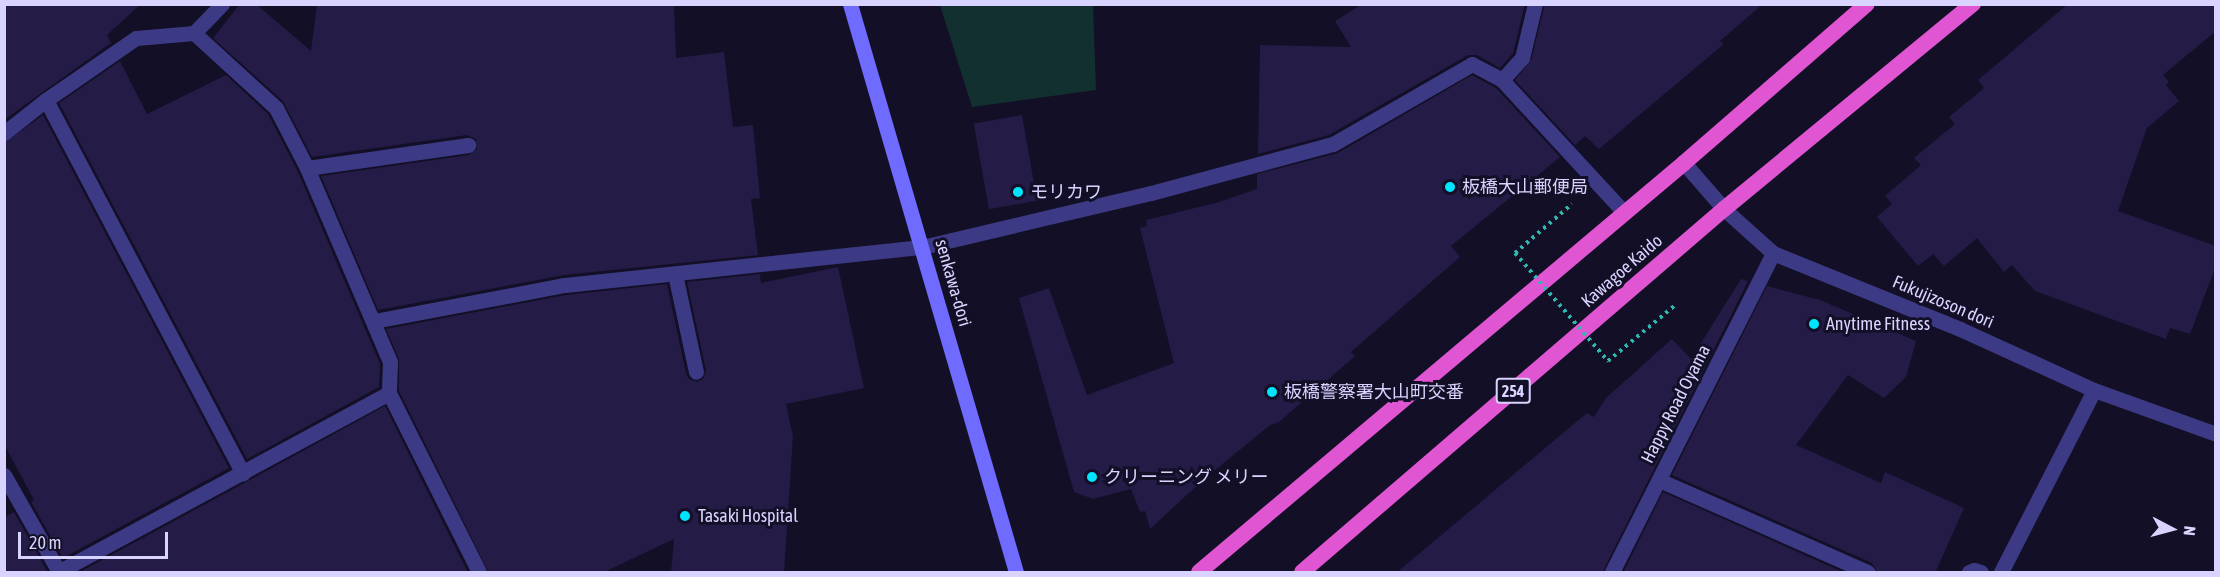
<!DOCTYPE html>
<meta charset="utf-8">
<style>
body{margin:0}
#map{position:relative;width:2220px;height:577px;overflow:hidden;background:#130f26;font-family:"Asap Condensed","Noto Sans JP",sans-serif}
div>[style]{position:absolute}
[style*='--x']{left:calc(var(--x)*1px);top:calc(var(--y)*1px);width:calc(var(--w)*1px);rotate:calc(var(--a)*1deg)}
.green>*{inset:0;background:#12302f}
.building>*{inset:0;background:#241b47;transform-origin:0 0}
.path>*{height:4px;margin-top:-2px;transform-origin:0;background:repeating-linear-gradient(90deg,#2fb8b0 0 3px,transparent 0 7.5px)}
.service>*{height:15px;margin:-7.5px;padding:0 7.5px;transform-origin:7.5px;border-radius:7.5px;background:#3d3a85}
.pedestrian>*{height:15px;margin:-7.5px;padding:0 7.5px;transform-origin:7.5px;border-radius:7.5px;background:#3d3a85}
.minor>*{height:15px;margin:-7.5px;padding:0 7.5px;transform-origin:7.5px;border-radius:7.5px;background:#3d3a85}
.tertiary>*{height:15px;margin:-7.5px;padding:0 7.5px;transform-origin:7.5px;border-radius:7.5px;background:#3d3a85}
.secondary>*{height:15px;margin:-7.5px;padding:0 7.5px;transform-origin:7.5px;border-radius:7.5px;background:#6f6bff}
.trunk>*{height:16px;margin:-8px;padding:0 8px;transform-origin:8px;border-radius:8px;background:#e055d1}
.path-bridge>*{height:4px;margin-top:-2px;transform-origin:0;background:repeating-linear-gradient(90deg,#2fb8b0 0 3px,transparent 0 7.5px)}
.dots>*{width:16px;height:16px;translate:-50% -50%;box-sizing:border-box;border:3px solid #130f26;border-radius:50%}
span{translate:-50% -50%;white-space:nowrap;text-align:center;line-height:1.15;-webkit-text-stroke:6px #130f26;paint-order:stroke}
.shield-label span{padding:2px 4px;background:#130f26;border:2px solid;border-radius:4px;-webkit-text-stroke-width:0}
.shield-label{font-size:16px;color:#d9d4ff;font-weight:700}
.poi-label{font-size:18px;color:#d9d4ff}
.left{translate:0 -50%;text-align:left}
.street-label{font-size:18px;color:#d9d4ff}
.frame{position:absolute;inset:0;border:6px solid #d9d4ff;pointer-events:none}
.north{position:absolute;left:2142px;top:499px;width:60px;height:60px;-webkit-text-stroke:4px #130f26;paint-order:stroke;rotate:96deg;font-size:16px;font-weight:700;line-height:24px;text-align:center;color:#d9d4ff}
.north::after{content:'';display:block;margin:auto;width:21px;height:27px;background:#d9d4ff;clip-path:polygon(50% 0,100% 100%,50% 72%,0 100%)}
.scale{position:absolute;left:18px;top:532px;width:150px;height:27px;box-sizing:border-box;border:3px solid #d9d4ff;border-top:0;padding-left:8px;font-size:18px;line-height:21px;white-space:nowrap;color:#d9d4ff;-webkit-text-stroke:4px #130f26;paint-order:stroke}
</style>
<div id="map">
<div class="green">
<div style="clip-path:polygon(940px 5px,1093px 5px,1096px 90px,972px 107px)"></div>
</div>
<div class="building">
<div style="clip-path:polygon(4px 4px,141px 4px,107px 35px,111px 43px,4px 120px)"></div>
<div style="clip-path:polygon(240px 4px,256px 4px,311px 51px,317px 4px,674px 4px,676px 58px,724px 52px,733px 127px,753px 125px,760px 198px,751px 199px,758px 255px,564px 275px,378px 310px,321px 176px,469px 155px,477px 149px,476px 139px,467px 135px,312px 157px,283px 101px,213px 38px)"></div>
<div style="clip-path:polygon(1362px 4px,1525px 4px,1513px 53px,1500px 68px,1477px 55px,1468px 55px,1329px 135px,1258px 154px,1260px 45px,1351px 47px,1335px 21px)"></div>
<div style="clip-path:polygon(1545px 4px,1763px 4px,1720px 41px,1724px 44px,1599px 149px,1585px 136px,1575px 145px,1515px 80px,1531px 60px)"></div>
<div style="clip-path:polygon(2068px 4px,2216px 4px,2216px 31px,2163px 75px,2169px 82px,2166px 85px,2179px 101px,2147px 128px,2118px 211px,2216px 246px,2216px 266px,2190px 334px,2170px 328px,2166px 339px,2035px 291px,2012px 265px,2004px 272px,1977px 238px,1944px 266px,1933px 254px,1918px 266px,1877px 217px,1892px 204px,1885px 196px,1921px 165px,1914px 158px,1955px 124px,1949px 117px,1984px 88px,1978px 80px)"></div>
<div style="clip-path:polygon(120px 61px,147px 114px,226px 75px,268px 114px,298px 172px,380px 364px,379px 387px,247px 459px,59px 103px)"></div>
<div style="clip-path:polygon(1472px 75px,1496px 88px,1560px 157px,1451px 246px,1460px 257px,1351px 352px,1355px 356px,1279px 422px,1270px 425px,1203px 480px,1150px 529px,1145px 511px,1140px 512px,1131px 489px,1093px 499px,1074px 492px,1019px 298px,1049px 288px,1087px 395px,1174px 363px,1140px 228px,1147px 226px,1146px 220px,1219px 202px,1257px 189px,1257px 174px,1338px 153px)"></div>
<div style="clip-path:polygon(43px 115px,229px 468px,63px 558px,31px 502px,34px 500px,4px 444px,4px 143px)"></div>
<div style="left:1022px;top:115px;width:87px;height:49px;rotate:80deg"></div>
<div style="clip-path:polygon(838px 267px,864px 388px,786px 404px,793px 436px,784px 573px,671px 573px,674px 539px,602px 573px,489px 573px,399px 391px,399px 359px,386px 329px,566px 295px,667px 284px,686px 374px,689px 379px,697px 382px,703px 379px,706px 370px,687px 282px,760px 274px,761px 283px)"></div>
<div style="clip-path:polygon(1741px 279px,1748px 281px,1602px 573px,1396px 573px,1587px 413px,1594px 417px,1606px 398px,1672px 339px,1691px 359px)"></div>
<div style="clip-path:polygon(1767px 286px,1820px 300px,1916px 341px,1906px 377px,1884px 398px,1848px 375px,1796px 445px,1881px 483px,1885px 472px,1964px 508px,1935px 573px,1878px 573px,1872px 563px,1672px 475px)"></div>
<div style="clip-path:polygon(385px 406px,468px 573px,78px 573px,248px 481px)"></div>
<div style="clip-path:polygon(1663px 492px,1845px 573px,1623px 573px)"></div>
<div style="clip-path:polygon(14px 512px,48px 573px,4px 573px,4px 517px)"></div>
</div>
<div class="path">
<div style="--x:1515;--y:253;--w:75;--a:-40.7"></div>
<div style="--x:1608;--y:361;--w:86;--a:-39.8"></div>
</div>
<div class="service">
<div style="--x:194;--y:33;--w:111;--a:42.4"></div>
<div style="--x:276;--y:108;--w:68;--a:62.7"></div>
<div style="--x:307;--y:168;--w:211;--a:66.8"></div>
<div style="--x:390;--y:362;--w:31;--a:92"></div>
<div style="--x:389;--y:393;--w:200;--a:63.3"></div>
<div style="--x:1502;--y:80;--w:30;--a:-48"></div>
<div style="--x:1522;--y:58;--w:56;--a:-76.5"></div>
<div style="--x:46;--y:100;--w:422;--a:62.2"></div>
<div style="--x:4;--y:133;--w:53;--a:-38.2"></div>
<div style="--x:46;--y:100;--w:109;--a:-34.6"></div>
<div style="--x:136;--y:38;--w:58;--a:-4.9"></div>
<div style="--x:194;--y:33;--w:40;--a:-46"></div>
<div style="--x:307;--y:168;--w:163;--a:-8.1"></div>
<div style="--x:675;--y:274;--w:100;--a:77.9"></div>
<div style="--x:374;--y:321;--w:194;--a:-10.7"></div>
<div style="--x:565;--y:285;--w:359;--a:-6.1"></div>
<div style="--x:1659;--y:480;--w:228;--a:23.8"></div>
<div style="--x:58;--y:572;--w:376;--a:-28.4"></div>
<div style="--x:1969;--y:572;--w:5;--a:-22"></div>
<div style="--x:1974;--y:570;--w:7;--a:16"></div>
</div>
<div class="pedestrian">
<div style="--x:1612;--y:572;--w:357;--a:-63.2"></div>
</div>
<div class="minor">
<div style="--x:922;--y:247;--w:235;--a:-13.3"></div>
<div style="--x:1151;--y:193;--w:188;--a:-15.1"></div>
<div style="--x:1333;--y:144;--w:160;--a:-29.9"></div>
<div style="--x:1472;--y:64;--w:34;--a:28"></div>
<div style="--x:1502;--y:80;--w:180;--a:47.3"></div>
<div style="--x:4;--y:475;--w:112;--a:60.4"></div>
<div style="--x:2001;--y:572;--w:204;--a:-62.9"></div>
</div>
<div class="tertiary">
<div style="--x:1684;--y:163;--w:61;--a:49"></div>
<div style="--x:1724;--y:209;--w:66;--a:41.9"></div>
<div style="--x:1773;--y:253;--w:202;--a:22.1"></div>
<div style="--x:1960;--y:329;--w:147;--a:24.5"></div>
<div style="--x:2094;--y:390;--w:130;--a:19.8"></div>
</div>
<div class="secondary">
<div style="--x:850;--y:4;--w:592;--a:73.71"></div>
</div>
<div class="trunk">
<div style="--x:1199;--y:572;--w:634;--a:-40.14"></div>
<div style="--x:1684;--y:163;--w:242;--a:-41"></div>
<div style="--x:1302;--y:572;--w:557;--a:-40.7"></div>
<div style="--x:1724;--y:209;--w:323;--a:-39.5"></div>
</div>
<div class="path-bridge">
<div style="--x:1515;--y:253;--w:143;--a:49.3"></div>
</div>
<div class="dots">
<div style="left:1450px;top:187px;background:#00e5ff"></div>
<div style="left:1018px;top:192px;background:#00e5ff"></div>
<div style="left:1814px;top:324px;background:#00e5ff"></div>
<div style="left:1272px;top:392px;background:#00e5ff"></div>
<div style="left:1092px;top:477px;background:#00e5ff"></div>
<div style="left:685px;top:516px;background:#00e5ff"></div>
</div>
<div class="shield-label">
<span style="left:1513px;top:391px">254</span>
</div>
<div class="poi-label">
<span class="left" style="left:1462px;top:187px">板橋大山郵便局</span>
<span class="left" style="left:1030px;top:192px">モリカワ</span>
<span class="left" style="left:1826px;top:324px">Anytime Fitness</span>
<span class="left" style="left:1284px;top:392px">板橋警察署大山町交番</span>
<span class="left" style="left:1104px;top:477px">クリーニング メリー</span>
<span class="left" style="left:698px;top:516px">Tasaki Hospital</span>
</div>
<div class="street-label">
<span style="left:1622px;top:271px;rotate:-41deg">Kawagoe Kaido</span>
<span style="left:953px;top:283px;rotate:74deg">senkawa-dori</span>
<span style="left:1943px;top:302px;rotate:23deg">Fukujizoson dori</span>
<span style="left:1676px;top:404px;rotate:-63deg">Happy Road Oyama</span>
</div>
<div class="frame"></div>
<div class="north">N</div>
<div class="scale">20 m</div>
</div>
